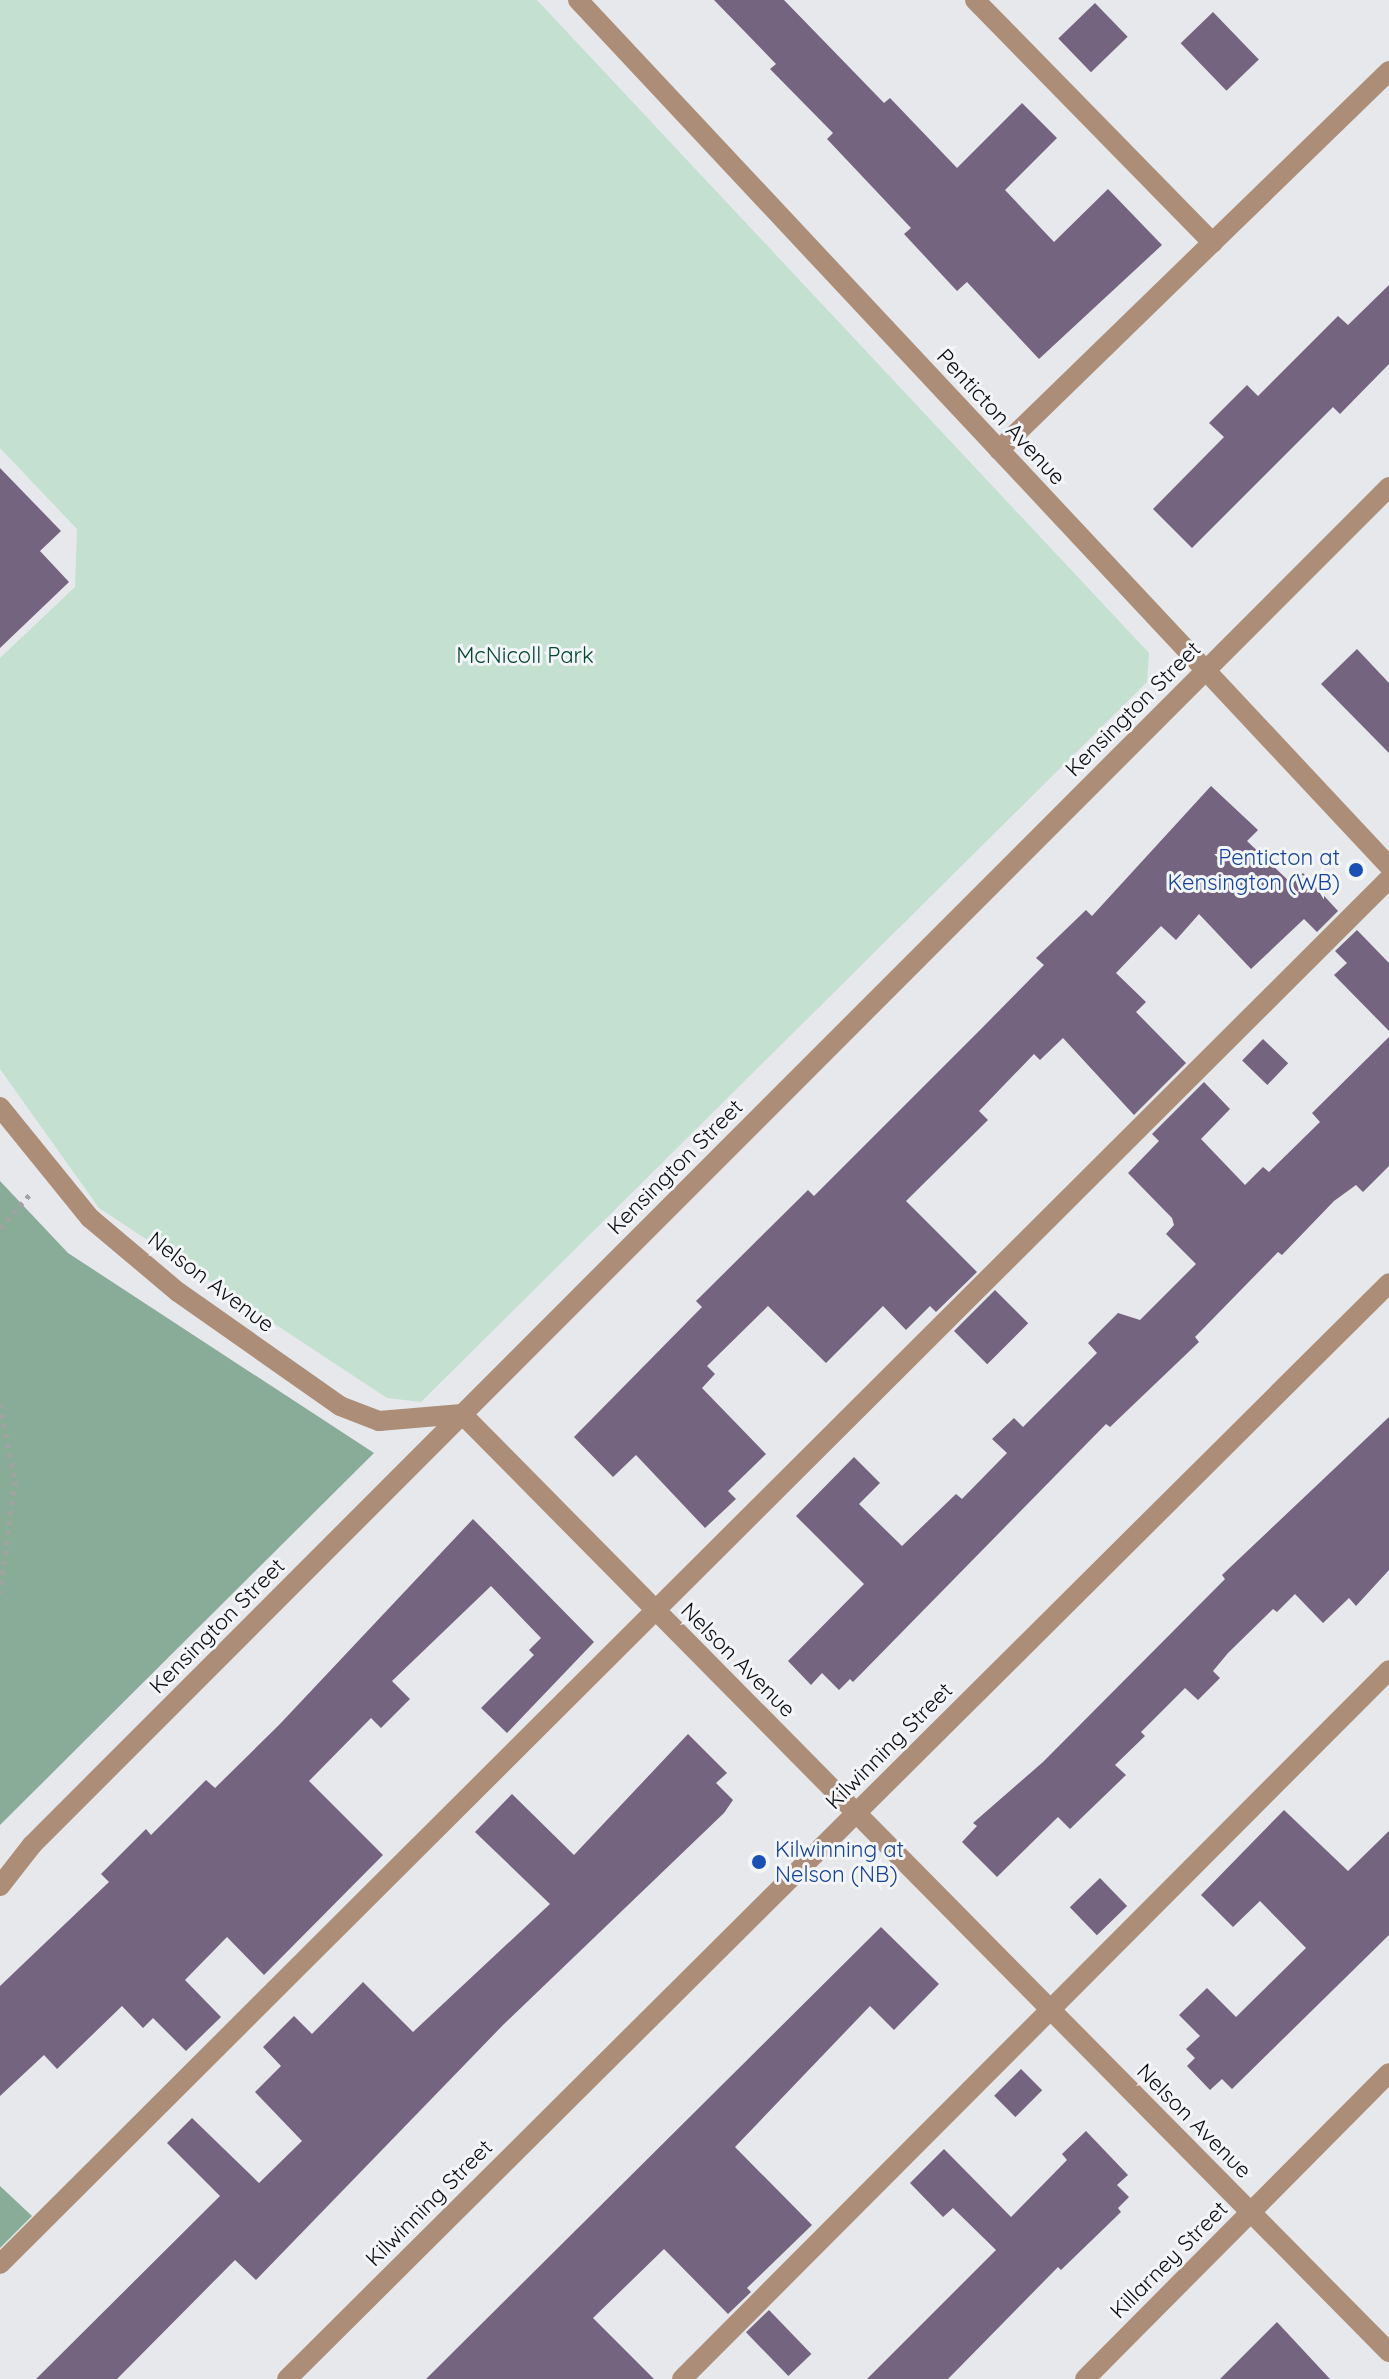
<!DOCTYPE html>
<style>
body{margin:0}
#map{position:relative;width:1389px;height:2379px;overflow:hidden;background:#e6e8eb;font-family:Quicksand,sans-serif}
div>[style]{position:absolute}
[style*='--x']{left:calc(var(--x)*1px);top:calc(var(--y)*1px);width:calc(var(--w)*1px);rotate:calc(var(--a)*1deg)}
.green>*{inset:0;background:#c4e0d1}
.forest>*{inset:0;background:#89ac99}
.building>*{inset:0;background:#75647f;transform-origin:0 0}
.path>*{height:5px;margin-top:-2.5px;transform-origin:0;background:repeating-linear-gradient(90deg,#a1a2a4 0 4px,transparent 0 10px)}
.lane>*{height:20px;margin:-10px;padding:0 10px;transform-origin:10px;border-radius:10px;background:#ac8d78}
.street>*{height:20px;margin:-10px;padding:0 10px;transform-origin:10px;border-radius:10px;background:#ac8d78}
.dots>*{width:22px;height:22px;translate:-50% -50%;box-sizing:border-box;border:4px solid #f3f5f8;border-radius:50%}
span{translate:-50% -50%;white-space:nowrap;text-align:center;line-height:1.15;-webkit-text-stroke:6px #f3f5f8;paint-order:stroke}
.street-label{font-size:22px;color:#0c0c0d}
.park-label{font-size:22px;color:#03472f}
.transit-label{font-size:22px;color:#164399}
.right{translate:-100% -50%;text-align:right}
.left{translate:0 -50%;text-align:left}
</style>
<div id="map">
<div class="green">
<div style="clip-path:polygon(0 0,537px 0,1149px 653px,1147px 682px,421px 1402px,387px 1398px,99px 1208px,0 1069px,0 658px,75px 587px,77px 529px,0 448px)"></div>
</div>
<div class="forest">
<div style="clip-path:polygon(0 1181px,68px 1253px,374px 1453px,0 1825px)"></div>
<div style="clip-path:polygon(0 2186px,32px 2216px,0 2248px)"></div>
</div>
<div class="building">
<div style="clip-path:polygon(714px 0,784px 0,884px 103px,890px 98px,957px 168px,1022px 103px,1057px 138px,1005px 190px,1054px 242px,1108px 189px,1162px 245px,1039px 359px,967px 282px,957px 291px,904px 234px,911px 228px,827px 139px,833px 133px,770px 69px,776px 64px)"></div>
<div style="left:1095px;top:3px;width:47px;height:51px;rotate:46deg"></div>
<div style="left:1213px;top:12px;width:66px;height:45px;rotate:46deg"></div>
<div style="clip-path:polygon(1389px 285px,1389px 364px,1340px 414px,1333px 407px,1192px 548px,1153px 509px,1224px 437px,1209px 423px,1247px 385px,1258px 396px,1338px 316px,1348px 325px)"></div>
<div style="clip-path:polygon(0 468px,61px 531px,40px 551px,69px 582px,0 648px)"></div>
<div style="clip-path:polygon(1357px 649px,1389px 683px,1389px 753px,1321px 684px)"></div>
<div style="clip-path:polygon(1211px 786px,1258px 830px,1247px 841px,1292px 884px,1303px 873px,1338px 911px,1317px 932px,1304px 919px,1251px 969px,1199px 914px,1176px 940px,1161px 926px,1116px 973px,1146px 1002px,1136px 1012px,1186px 1063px,1134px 1115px,1063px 1038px,1040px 1060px,1034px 1054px,979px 1111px,988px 1120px,906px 1201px,977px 1272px,936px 1312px,930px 1306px,906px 1330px,883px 1306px,826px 1363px,768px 1306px,707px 1366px,715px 1374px,702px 1388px,766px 1454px,728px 1491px,736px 1499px,705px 1528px,636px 1455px,613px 1477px,574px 1437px,702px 1307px,696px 1301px,808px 1190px,814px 1196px,984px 1026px,1044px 965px,1036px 958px,1086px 910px,1092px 916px)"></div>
<div style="clip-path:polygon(1357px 930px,1389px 963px,1389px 1031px,1334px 975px,1347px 963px,1335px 951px)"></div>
<div style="clip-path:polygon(1389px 1037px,1389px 1166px,1363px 1192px,1356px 1185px,1334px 1201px,1282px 1255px,1278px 1252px,1195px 1337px,1199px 1342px,1110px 1427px,1106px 1424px,853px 1682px,850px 1679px,839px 1690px,822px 1673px,811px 1685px,788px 1661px,864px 1584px,796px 1516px,854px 1457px,880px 1483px,859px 1504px,902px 1546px,956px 1494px,962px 1499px,1007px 1453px,992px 1439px,1014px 1418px,1023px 1427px,1097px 1353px,1088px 1343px,1118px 1313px,1140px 1320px,1196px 1264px,1166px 1234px,1174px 1225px,1172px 1218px,1128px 1173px,1159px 1141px,1152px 1134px,1204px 1082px,1230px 1109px,1201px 1139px,1245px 1185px,1263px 1167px,1269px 1172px,1320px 1122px,1312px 1113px)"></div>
<div style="left:1263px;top:1039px;width:35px;height:30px;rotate:44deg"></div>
<div style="left:995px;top:1290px;width:47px;height:58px;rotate:45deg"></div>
<div style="clip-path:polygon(1389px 1417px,1389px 1570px,1356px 1606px,1349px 1598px,1323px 1623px,1295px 1594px,1277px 1612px,1273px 1609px,1228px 1653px,1213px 1671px,1220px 1678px,1198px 1700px,1185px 1688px,1141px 1732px,1145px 1736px,1115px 1765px,1126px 1775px,1070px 1829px,1058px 1817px,997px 1877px,962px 1842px,977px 1826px,973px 1823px,1043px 1762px,1225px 1579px,1222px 1575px)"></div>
<div style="clip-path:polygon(473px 1519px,594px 1642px,507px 1733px,481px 1708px,534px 1655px,529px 1650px,541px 1638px,491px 1586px,392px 1681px,410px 1699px,381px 1728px,371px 1718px,309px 1781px,383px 1855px,264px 1975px,227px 1937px,185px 1980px,221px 2017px,186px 2051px,153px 2018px,143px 2028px,122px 2006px,57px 2069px,44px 2055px,0 2096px,0 1986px,109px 1882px,101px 1874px,146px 1829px,151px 1835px,206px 1780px,215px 1788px,279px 1725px)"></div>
<div style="clip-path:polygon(688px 1734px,727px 1773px,716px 1783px,733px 1800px,724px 1813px,504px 2024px,256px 2280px,235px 2260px,117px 2379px,36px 2379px,220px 2196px,167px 2143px,192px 2118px,259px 2183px,302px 2141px,255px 2092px,281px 2066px,263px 2047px,294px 2016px,312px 2034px,363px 1982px,413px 2032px,550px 1904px,475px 1832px,512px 1794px,574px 1855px)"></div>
<div style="clip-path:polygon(1284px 1810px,1348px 1871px,1389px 1831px,1389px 1935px,1232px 2089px,1222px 2079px,1210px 2090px,1187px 2066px,1195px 2058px,1186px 2049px,1200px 2036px,1179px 2015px,1207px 1988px,1236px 2017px,1306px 1948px,1260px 1901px,1233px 1927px,1201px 1895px)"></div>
<div style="left:1100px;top:1878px;width:39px;height:42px;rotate:46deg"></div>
<div style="clip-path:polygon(881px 1927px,939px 1984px,894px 2030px,870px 2006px,735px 2147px,812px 2225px,747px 2288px,751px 2292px,728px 2314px,664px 2249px,593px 2318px,654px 2379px,426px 2379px)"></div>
<div style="left:1021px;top:2069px;width:30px;height:38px;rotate:45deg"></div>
<div style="clip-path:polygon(1086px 2131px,1128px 2175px,1117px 2185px,1129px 2197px,1118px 2208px,1121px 2212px,1061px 2270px,1058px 2267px,948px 2379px,867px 2379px,996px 2250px,953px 2208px,943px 2217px,910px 2183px,944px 2149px,1011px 2217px,1067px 2160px,1062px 2154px)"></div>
<div style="left:769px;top:2310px;width:61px;height:32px;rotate:46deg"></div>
<div style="clip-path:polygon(1277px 2322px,1330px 2379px,1220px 2379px)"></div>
</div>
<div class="path">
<div style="--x:0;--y:1228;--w:47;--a:-48.5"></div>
<div style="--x:0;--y:1404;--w:78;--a:79"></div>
<div style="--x:15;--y:1481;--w:113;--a:97.6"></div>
</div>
<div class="lane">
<div style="--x:975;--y:0;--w:340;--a:45.6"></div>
<div style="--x:999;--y:450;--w:544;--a:-44.18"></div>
<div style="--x:0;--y:2264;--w:1962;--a:-44.92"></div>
<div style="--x:682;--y:2379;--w:1001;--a:-45.08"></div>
</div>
<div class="street">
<div style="--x:578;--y:0;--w:1186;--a:46.88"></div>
<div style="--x:0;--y:1107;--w:143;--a:51"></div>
<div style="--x:90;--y:1218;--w:115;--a:40.1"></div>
<div style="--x:178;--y:1292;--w:198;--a:35.1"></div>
<div style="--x:340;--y:1406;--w:42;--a:21"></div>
<div style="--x:379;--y:1421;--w:83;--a:-4.8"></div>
<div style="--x:462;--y:1414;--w:1319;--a:45.34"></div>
<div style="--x:0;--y:1886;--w:52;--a:-52"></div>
<div style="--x:32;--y:1845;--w:1920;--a:-45.02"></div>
<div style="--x:287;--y:2379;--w:1554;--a:-44.84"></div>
<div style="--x:1085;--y:2379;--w:431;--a:-45.2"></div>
</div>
<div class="dots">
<div style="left:1356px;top:870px;background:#1a4fb4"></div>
<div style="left:759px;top:1862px;background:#1a4fb4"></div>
</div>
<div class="street-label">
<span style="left:1001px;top:417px;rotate:47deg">Penticton Avenue</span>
<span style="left:1133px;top:709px;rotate:-45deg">Kensington Street</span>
<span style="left:675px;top:1167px;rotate:-45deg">Kensington Street</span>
<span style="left:211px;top:1282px;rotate:37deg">Nelson Avenue</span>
<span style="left:217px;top:1626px;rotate:-45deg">Kensington Street</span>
<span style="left:738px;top:1660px;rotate:45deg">Nelson Avenue</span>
<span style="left:889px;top:1746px;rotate:-45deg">Kilwinning Street</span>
<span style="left:1194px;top:2121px;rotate:45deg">Nelson Avenue</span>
<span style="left:429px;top:2203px;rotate:-45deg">Kilwinning Street</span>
<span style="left:1169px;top:2260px;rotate:-45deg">Killarney Street</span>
</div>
<div class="park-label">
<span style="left:525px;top:656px">McNicoll Park</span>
</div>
<div class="transit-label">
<span class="right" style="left:1340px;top:870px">Penticton at<br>Kensington (WB)</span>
<span class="left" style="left:775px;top:1862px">Kilwinning at<br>Nelson (NB)</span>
</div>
</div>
